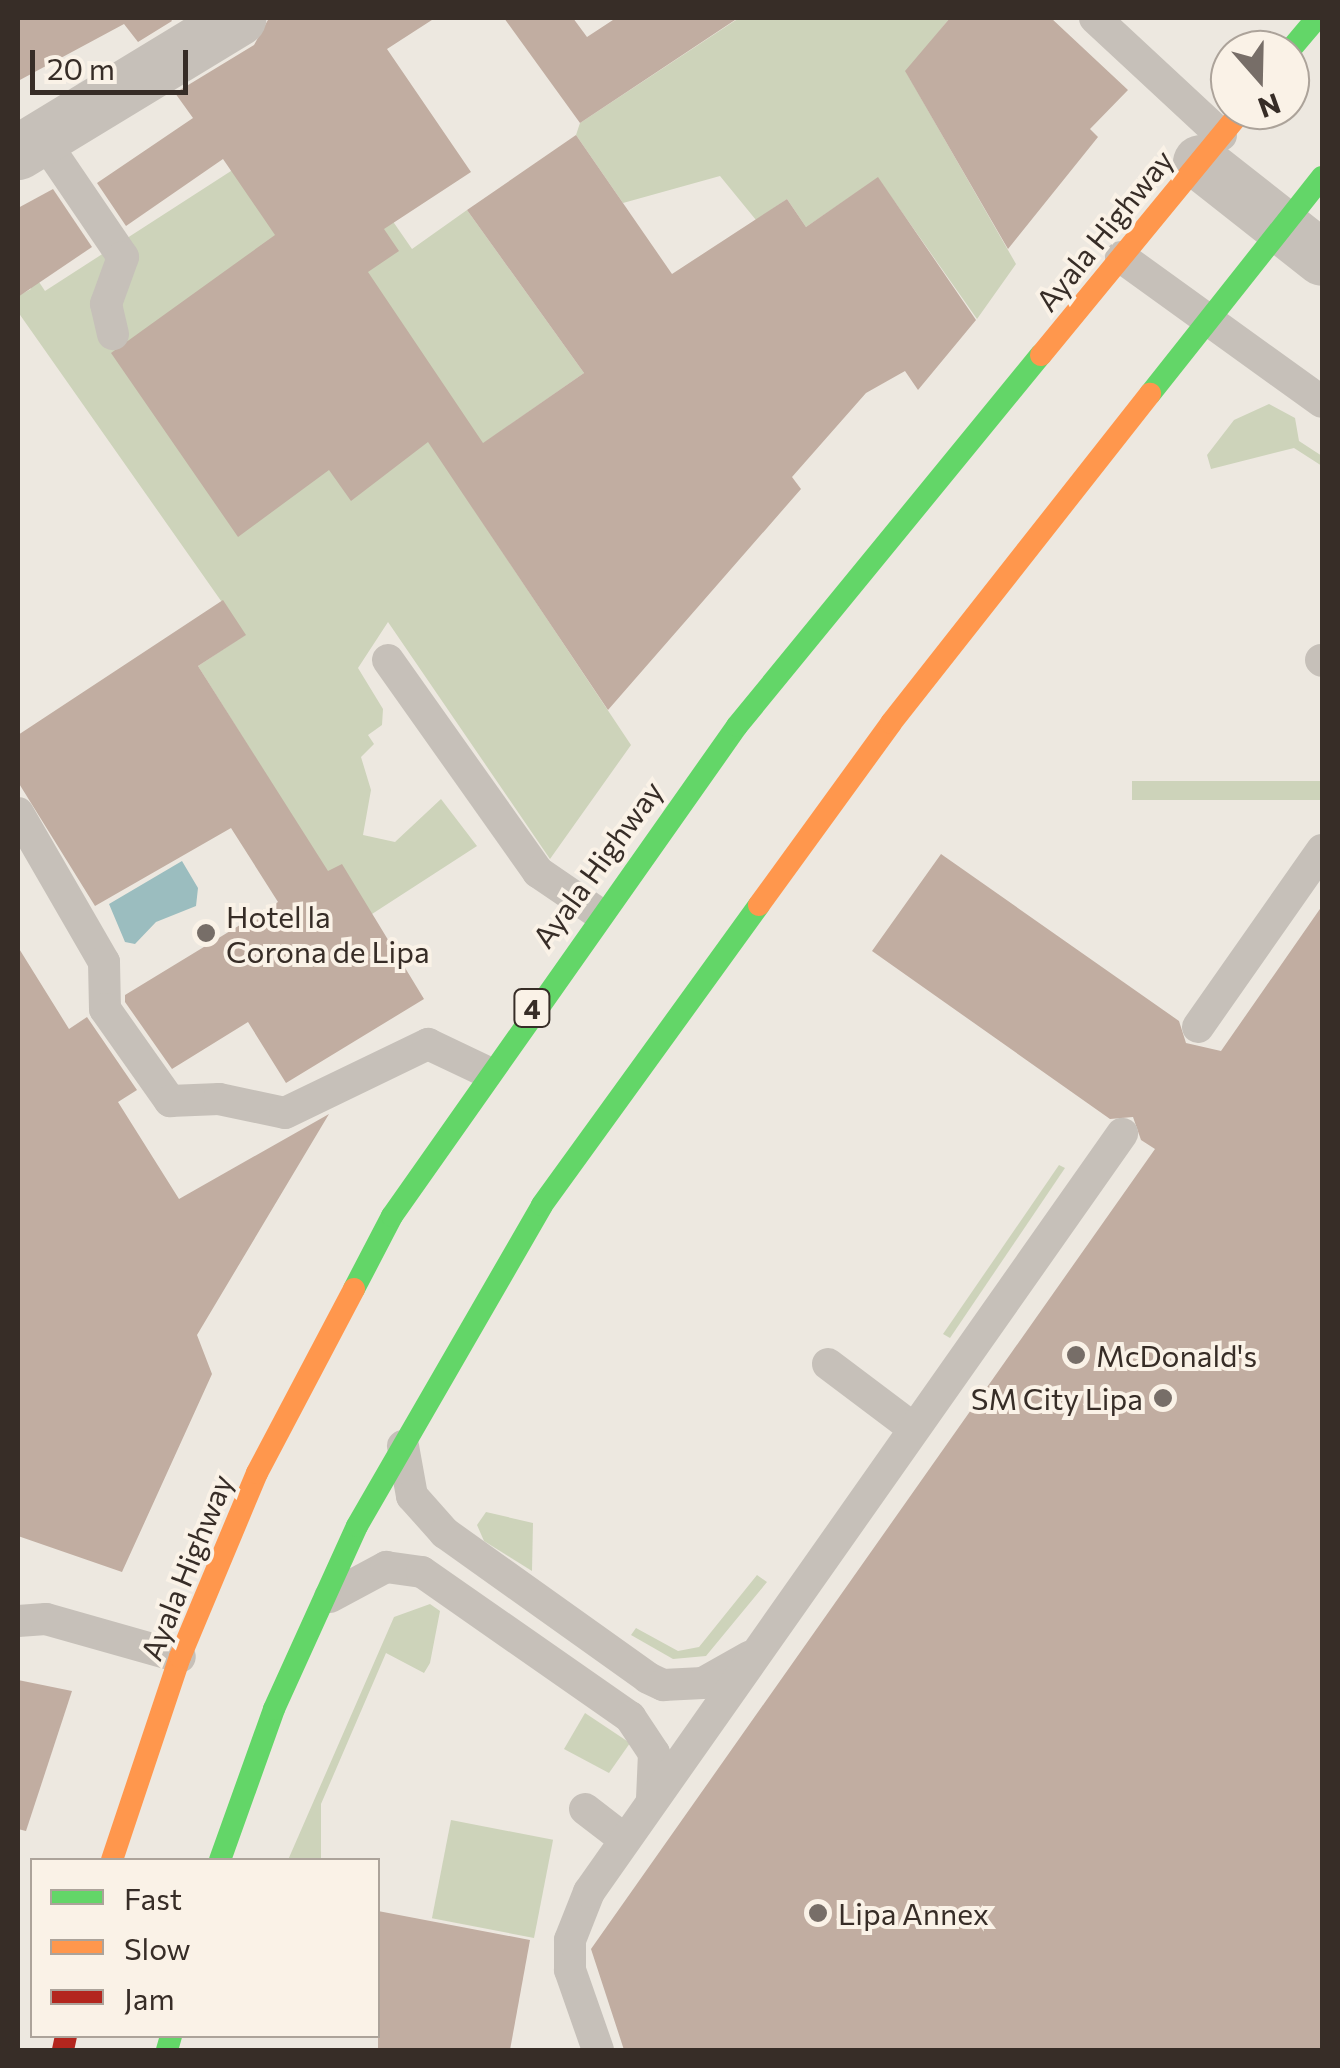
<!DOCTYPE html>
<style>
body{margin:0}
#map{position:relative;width:1340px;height:2068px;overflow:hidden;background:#ede8e0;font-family:Commissioner,sans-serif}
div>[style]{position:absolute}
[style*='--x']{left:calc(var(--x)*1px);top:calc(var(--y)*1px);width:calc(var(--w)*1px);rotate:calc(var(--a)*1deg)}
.green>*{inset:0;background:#cdd3ba;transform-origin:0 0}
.water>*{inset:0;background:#9bbdbf}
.building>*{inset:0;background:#c1ada1}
.lane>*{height:32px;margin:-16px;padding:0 16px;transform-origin:16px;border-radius:16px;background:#c6c0b9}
.street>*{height:55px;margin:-27.5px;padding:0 27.5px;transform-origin:27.5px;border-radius:27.5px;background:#c6c0b9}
.fast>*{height:22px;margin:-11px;padding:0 11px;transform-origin:11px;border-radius:11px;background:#63d668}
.slow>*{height:22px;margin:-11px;padding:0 11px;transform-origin:11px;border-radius:11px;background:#ff974d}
.jam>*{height:22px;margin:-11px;padding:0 11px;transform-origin:11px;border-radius:11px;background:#b3261e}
.dots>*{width:28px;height:28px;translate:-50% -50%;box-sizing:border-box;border:5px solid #faf2e7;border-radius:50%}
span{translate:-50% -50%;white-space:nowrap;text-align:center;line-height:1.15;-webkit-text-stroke:8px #faf2e7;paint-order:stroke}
.shield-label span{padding:2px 8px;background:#faf2e7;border:2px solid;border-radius:8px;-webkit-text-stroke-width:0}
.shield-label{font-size:28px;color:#372d27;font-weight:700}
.street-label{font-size:30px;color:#372d27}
.poi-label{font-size:30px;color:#372d27}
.left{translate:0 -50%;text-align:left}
.right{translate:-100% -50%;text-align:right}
.frame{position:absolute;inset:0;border:20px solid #372d27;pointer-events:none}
.legend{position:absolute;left:30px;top:1858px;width:350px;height:180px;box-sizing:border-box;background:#faf2e7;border:2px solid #aca39a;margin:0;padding:12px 18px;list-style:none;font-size:30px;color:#372d27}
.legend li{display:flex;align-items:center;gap:20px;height:50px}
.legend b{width:50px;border:2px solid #aca39a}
.north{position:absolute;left:1210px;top:30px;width:100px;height:100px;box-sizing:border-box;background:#faf2e7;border:2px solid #aca39a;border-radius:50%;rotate:160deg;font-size:28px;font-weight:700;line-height:40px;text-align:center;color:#372d27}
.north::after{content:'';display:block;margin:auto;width:35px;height:45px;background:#776e68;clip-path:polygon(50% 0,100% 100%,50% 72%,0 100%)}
.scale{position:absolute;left:30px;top:50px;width:158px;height:45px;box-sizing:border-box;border:5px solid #372d27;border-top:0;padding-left:12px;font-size:30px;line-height:35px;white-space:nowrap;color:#372d27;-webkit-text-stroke:8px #faf2e7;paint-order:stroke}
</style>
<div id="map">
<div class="green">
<div style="clip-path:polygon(739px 18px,950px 18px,906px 72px,1016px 264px,977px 319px,878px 178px,806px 227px,787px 199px,756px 220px,720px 176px,623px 203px,576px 135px,580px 123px)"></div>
<div style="clip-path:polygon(325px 123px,412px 249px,467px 210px,584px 373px,447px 469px,631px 745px,550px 859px,388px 622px,358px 668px,383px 709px,382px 725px,368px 735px,374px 744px,361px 757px,371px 790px,363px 835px,395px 842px,441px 799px,477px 846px,372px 914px,327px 872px,198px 666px,245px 635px,18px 312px,18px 296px,31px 289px,25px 277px,33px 273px,45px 291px,231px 171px)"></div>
<div style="clip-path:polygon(1269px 404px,1295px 418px,1299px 441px,1322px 456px,1322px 466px,1294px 448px,1211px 469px,1207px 455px,1234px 420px)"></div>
<div style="left:1322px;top:781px;width:19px;height:190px;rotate:90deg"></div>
<div style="clip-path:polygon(1059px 1165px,1065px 1168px,950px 1338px,943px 1334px)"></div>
<div style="clip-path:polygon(486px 1512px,533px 1523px,532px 1571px,484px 1541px,477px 1525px)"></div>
<div style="clip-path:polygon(757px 1575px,767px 1582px,706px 1656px,673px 1659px,631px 1635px,636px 1628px,678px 1651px,699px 1647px)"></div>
<div style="clip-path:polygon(430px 1604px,440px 1611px,430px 1663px,424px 1673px,386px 1653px,321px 1804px,321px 1860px,288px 1860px,394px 1617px)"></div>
<div style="clip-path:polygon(585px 1713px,630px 1743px,609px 1773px,564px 1749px)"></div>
<div style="left:451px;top:1820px;width:104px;height:100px;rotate:11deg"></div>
</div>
<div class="water">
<div style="clip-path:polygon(182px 861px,198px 888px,196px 906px,156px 922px,135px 944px,125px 942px,109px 904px)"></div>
</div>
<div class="building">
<div style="clip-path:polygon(18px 18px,170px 18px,172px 21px,138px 42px,124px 24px,18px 81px)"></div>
<div style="clip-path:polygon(269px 18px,435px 18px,387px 49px,471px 172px,384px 229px,399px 251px,368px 272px,483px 443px,584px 373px,467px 210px,576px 135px,672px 274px,787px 199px,806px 227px,878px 177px,976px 320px,918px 390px,905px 371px,866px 393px,792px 477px,801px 489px,608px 710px,428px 442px,351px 501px,329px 470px,238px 537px,111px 353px,275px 235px,223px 159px,126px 226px,97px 183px,193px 118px,175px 93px,254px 45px)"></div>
<div style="clip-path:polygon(504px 18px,573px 18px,587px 37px,616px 18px,738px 18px,580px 123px)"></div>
<div style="clip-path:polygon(950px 18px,1051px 18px,1128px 90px,1090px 129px,1098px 137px,1008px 249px,905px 71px)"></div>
<div style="clip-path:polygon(53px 189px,92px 247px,18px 297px,18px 208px)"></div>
<div style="clip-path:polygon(223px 600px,246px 635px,198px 666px,328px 871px,342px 864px,424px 999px,286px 1083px,248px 1022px,172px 1069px,125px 1002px,125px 995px,278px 902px,231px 828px,95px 906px,18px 782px,18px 735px)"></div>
<div style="clip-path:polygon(941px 854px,1179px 1021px,1186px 1043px,1221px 1051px,1322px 906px,1322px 2050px,624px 2050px,591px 1949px,1155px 1149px,1141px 1140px,1133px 1117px,1110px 1119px,872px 951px)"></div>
<div style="clip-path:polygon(18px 947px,69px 1029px,87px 1017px,137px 1090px,118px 1102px,179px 1199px,329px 1114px,197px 1335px,212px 1374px,122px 1572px,18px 1536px)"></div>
<div style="clip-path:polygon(18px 1680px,72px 1691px,26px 1831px,18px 1829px)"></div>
<div style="clip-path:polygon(378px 1911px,530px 1940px,510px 2050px,378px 2050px)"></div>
</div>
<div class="lane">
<div style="--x:1095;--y:18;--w:172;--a:42.9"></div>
<div style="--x:42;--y:138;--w:144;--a:55.8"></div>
<div style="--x:123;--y:257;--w:50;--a:109.9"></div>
<div style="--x:106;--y:304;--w:31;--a:77"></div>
<div style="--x:1121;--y:257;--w:248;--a:35.8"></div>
<div style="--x:388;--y:660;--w:260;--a:54.7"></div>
<div style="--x:538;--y:872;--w:73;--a:34.3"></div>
<div style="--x:1321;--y:660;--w:1;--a:45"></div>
<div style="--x:18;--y:813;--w:172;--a:60"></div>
<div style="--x:104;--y:962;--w:47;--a:88.8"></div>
<div style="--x:105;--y:1009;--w:113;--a:54.8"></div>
<div style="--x:170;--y:1101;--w:49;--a:-2.3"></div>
<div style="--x:219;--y:1099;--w:67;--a:12"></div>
<div style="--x:285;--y:1113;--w:159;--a:-25.8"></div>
<div style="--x:428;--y:1044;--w:65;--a:25.4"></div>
<div style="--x:1198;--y:1027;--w:216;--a:-55"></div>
<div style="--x:828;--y:1364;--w:106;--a:37"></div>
<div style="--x:403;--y:1446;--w:51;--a:79.8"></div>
<div style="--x:412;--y:1496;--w:50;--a:48.3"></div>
<div style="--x:445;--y:1533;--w:249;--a:35.5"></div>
<div style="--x:648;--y:1678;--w:17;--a:25"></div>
<div style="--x:663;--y:1685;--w:40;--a:-2.9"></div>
<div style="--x:703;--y:1683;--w:53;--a:-29.5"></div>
<div style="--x:330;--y:1597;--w:64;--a:-28.2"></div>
<div style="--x:386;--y:1567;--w:36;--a:8"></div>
<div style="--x:422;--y:1572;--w:254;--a:34.9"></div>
<div style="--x:630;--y:1717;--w:43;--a:56.3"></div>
<div style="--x:654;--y:1753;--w:46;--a:92.5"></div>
<div style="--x:18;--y:1621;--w:28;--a:-4"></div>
<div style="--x:46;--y:1619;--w:139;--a:15.8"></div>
<div style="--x:585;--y:1809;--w:49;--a:37.6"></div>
<div style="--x:598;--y:2050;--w:85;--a:-109.3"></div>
<div style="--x:570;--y:1970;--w:30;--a:-90"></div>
<div style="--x:570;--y:1940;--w:52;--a:-68.4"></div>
<div style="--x:589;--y:1892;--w:927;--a:-54.89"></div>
</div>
<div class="street">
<div style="--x:18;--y:152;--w:258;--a:-31.3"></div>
<div style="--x:1200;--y:162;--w:155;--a:38.2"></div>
</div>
<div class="fast">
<div style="--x:1290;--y:50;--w:42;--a:-49.8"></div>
<div style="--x:1150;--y:394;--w:277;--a:-51.6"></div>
<div style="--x:354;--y:1289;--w:82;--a:-62.5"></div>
<div style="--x:392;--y:1216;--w:599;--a:-54.85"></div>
<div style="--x:737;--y:726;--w:480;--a:-50.7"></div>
<div style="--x:220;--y:1860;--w:160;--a:-70.3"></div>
<div style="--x:274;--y:1709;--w:201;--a:-65.6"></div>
<div style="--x:357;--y:1526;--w:370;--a:-60"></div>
<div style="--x:542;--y:1205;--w:370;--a:-54.1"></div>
<div style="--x:167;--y:2050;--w:15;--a:-74"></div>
</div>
<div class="slow">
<div style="--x:1041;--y:355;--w:317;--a:-50.6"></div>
<div style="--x:759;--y:905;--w:225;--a:-54"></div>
<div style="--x:891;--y:723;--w:419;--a:-51.8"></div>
<div style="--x:112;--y:1860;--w:214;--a:-71.5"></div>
<div style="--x:180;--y:1657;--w:199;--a:-67.3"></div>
<div style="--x:257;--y:1473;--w:208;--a:-62.2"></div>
</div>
<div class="jam">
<div style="--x:63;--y:2050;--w:14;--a:-78"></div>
</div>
<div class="dots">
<div style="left:206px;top:933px;background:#776e68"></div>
<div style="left:1076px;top:1355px;background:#776e68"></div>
<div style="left:1163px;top:1398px;background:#776e68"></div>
<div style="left:818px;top:1913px;background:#776e68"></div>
</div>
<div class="shield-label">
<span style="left:532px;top:1008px">4</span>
</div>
<div class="street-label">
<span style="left:1104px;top:230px;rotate:-51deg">Ayala Highway</span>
<span style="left:597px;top:864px;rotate:-54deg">Ayala Highway</span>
<span style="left:186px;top:1567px;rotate:-68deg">Ayala Highway</span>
</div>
<div class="poi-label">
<span class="left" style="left:226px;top:933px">Hotel la<br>Corona de Lipa</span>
<span class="left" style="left:1096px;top:1355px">McDonald's</span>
<span class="right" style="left:1143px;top:1398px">SM City Lipa</span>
<span class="left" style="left:838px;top:1913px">Lipa Annex</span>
</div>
<div class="frame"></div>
<ul class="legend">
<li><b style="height:12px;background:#63d668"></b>Fast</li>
<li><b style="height:12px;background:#ff974d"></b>Slow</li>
<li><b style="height:12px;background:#b3261e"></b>Jam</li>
</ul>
<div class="north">N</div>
<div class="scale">20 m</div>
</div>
